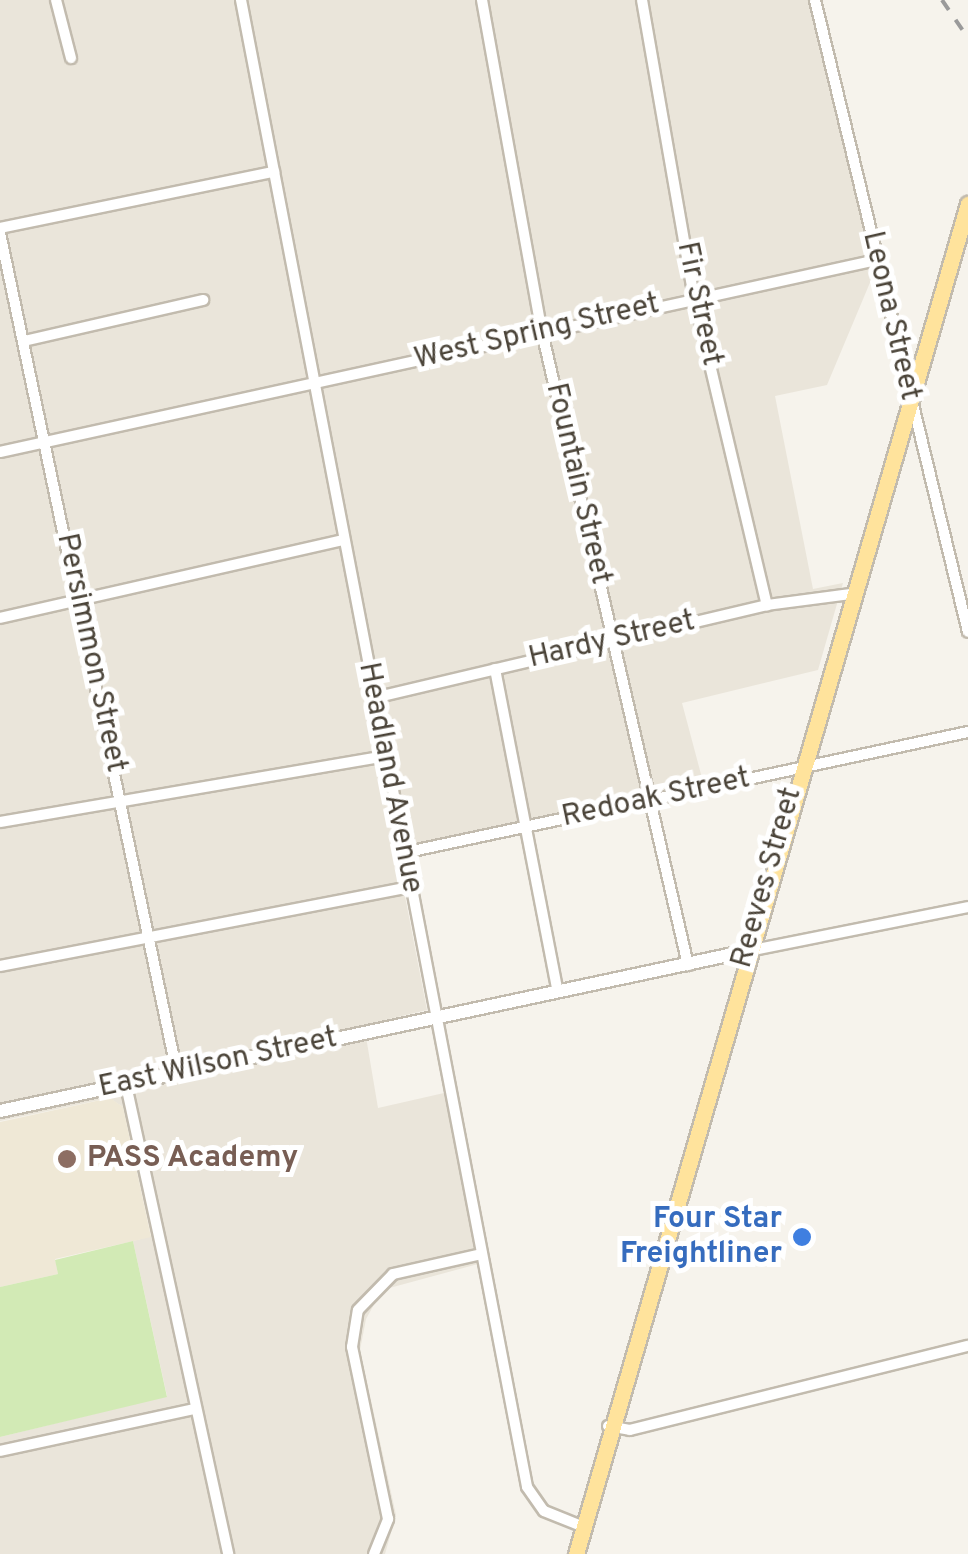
<!DOCTYPE html>
<style>
body{margin:0}
#map{position:relative;width:968px;height:1554px;overflow:hidden;background:#f6f3ec;font-family:Overpass,sans-serif}
div>[style]{position:absolute}
[style*='--x']{left:calc(var(--x)*1px);top:calc(var(--y)*1px);width:calc(var(--w)*1px);rotate:calc(var(--a)*1deg)}
.residential>*{inset:0;background:#eae5da}
.education>*{inset:0;background:#efe8d6}
.green>*{inset:0;background:#d2eab5}
.roads{filter:drop-shadow(2px 0 #c2bbae) drop-shadow(-2px 0 #c2bbae) drop-shadow(0 2px #c2bbae) drop-shadow(0 -2px #c2bbae)}
.minor>*{height:10px;margin:-5px;padding:0 5px;transform-origin:5px;border-radius:5px;background:#fff}
.tertiary>*{height:12px;margin:-6px;padding:0 6px;transform-origin:6px;border-radius:6px;background:#fff}
.primary>*{height:15px;margin:-7.5px;padding:0 7.5px;transform-origin:7.5px;border-radius:7.5px;background:#ffe39c}
.rail>*{height:4px;margin-top:-2px;transform-origin:0;background:repeating-linear-gradient(90deg,#9a9a9a 0 12px,transparent 0 24px)}
.dots>*{width:28px;height:28px;translate:-50% -50%;box-sizing:border-box;border:5px solid #fff;border-radius:50%}
span{translate:-50% -50%;white-space:nowrap;text-align:center;line-height:1.15;-webkit-text-stroke:10px #fff;paint-order:stroke}
.street-label{font-size:30px;color:#4b4439}
.education-label{font-size:30px;color:#785e54;font-weight:700}
.left{translate:0 -50%;text-align:left}
.shop-label{font-size:30px;color:#366cbe;font-weight:700}
.right{translate:-100% -50%;text-align:right}
</style>
<div id="map">
<div class="residential">
<div style="clip-path:polygon(0 0,808px 0,874px 273px,827px 385px,775px 396px,813px 589px,843px 583px,818px 670px,682px 703px,706px 793px,398px 860px,427px 1010px,364px 1025px,378px 1108px,444px 1093px,478px 1264px,382px 1290px,366px 1319px,360px 1350px,396px 1515px,385px 1554px,0 1554px,0 1437px,167px 1396px,133px 1241px,151px 1236px,123px 1107px,109px 1098px,0 1121px)"></div>
</div>
<div class="education">
<div style="clip-path:polygon(110px 1098px,123px 1107px,151px 1237px,55px 1259px,58px 1274px,0 1287px,0 1122px)"></div>
</div>
<div class="green">
<div style="clip-path:polygon(133px 1241px,167px 1397px,0 1437px,0 1287px,58px 1274px,55px 1260px)"></div>
</div>
<div class="roads">
<div class="minor">
<div style="--x:56;--y:0;--w:60;--a:75.5"></div>
<div style="--x:241;--y:0;--w:1514;--a:79.11"></div>
<div style="--x:527;--y:1487;--w:29;--a:55"></div>
<div style="--x:544;--y:1511;--w:40;--a:22"></div>
<div style="--x:482;--y:0;--w:337;--a:79.8"></div>
<div style="--x:542;--y:332;--w:650;--a:77.01"></div>
<div style="--x:642;--y:0;--w:302;--a:80.1"></div>
<div style="--x:694;--y:297;--w:317;--a:76.7"></div>
<div style="--x:815;--y:0;--w:650;--a:76.39"></div>
<div style="--x:0;--y:228;--w:280;--a:-11.6"></div>
<div style="--x:0;--y:233;--w:858;--a:78.1"></div>
<div style="--x:24;--y:341;--w:184;--a:-12.9"></div>
<div style="--x:0;--y:452;--w:898;--a:-12.35"></div>
<div style="--x:0;--y:618;--w:353;--a:-12.8"></div>
<div style="--x:495;--y:669;--w:329;--a:79"></div>
<div style="--x:374;--y:698;--w:404;--a:-13.3"></div>
<div style="--x:767;--y:605;--w:85;--a:-7.5"></div>
<div style="--x:0;--y:822;--w:391;--a:-9.7"></div>
<div style="--x:403;--y:853;--w:578;--a:-12.09"></div>
<div style="--x:748;--y:951;--w:224;--a:-11.3"></div>
<div style="--x:0;--y:966;--w:418;--a:-10.9"></div>
<div style="--x:126;--y:1085;--w:480;--a:77.7"></div>
<div style="--x:608;--y:1426;--w:22;--a:10"></div>
<div style="--x:630;--y:1430;--w:348;--a:-14"></div>
<div style="--x:0;--y:1451;--w:199;--a:-12.2"></div>
<div style="--x:374;--y:1554;--w:38;--a:-68"></div>
<div style="--x:388;--y:1519;--w:176;--a:-101.8"></div>
<div style="--x:352;--y:1347;--w:37;--a:-81"></div>
<div style="--x:358;--y:1310;--w:50;--a:-45.8"></div>
<div style="--x:393;--y:1274;--w:91;--a:-12.7"></div>
</div>
<div class="tertiary">
<div style="--x:0;--y:1111;--w:764;--a:-12.09"></div>
</div>
<div class="primary">
<div style="--x:576;--y:1554;--w:1406;--a:-73.81"></div>
</div>
</div>
<div class="rail">
<div style="--x:942;--y:0;--w:46;--a:55.6"></div>
</div>
<div class="dots">
<div style="left:67px;top:1159px;background:#8d6e63"></div>
<div style="left:802px;top:1237px;background:#3f7fe0"></div>
</div>
<div class="street-label">
<span style="left:698px;top:304px;rotate:78deg">Fir Street</span>
<span style="left:890px;top:316px;rotate:77deg">Leona Street</span>
<span style="left:537px;top:333px;rotate:-13deg">West Spring Street</span>
<span style="left:577px;top:484px;rotate:77deg">Fountain Street</span>
<span style="left:612px;top:641px;rotate:-13deg">Hardy Street</span>
<span style="left:90px;top:653px;rotate:78deg">Persimmon Street</span>
<span style="left:389px;top:778px;rotate:79deg">Headland Avenue</span>
<span style="left:656px;top:799px;rotate:-12deg">Redoak Street</span>
<span style="left:768px;top:878px;rotate:-74deg">Reeves Street</span>
<span style="left:218px;top:1064px;rotate:-12deg">East Wilson Street</span>
</div>
<div class="education-label">
<span class="left" style="left:87px;top:1159px">PASS Academy</span>
</div>
<div class="shop-label">
<span class="right" style="left:782px;top:1237px">Four Star<br>Freightliner</span>
</div>
</div>
